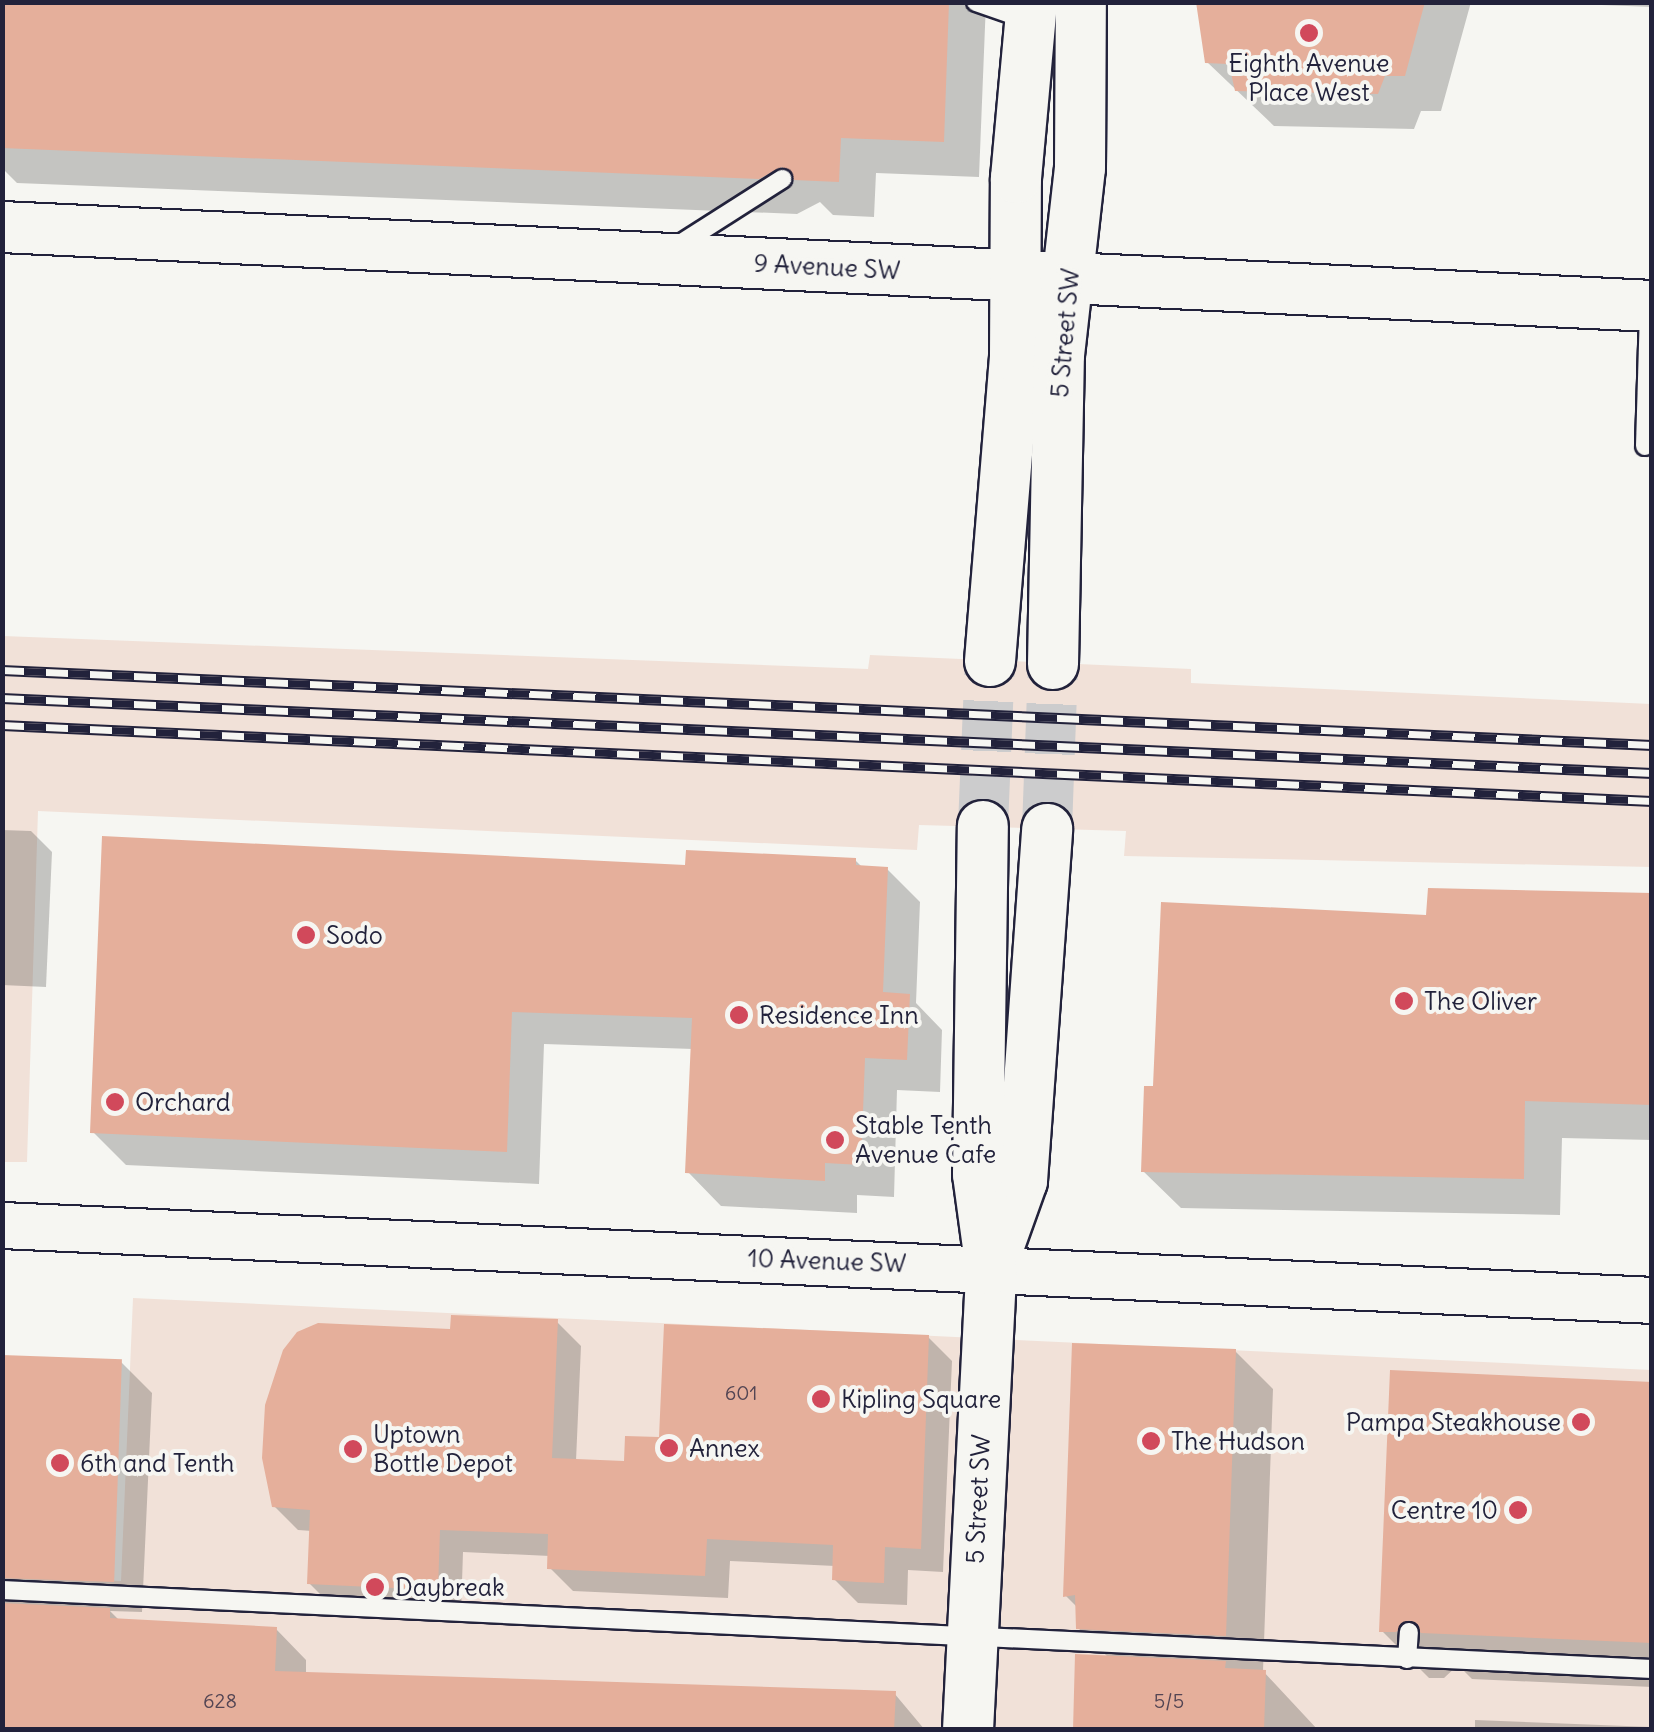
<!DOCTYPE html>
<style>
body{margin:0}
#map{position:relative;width:1654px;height:1732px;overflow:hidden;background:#f6f6f2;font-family:Delius,sans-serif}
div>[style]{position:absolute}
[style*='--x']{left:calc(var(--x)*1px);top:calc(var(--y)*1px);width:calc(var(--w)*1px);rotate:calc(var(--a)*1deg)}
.built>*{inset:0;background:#f1e1d8}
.shadow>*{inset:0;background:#0003}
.building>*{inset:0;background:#e5af9b;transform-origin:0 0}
.secondary-tunnel>*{height:50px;margin-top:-25px;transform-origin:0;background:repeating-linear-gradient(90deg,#cccccd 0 50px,transparent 0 75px)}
.roads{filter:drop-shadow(2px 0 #22223b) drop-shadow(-2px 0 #22223b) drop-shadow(0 2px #22223b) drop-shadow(0 -2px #22223b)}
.service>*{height:18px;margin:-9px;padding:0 9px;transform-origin:9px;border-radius:9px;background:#f6f6f2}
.tertiary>*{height:45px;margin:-22.5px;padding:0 22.5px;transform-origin:22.5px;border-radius:22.5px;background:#f6f6f2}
.secondary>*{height:50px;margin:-25px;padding:0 25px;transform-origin:25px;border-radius:25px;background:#f6f6f2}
.rail>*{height:11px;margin-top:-5.5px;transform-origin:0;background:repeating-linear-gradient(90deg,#f6f6f2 0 22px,#22223b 0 44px);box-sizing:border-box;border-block:2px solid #22223b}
.dots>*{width:28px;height:28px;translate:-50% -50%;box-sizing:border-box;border:5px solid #f6f6f2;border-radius:50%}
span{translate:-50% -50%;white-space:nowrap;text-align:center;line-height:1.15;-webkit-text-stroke:8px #f6f6f2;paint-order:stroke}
.number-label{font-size:20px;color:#534553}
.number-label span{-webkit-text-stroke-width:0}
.poi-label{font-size:25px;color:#22223b}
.left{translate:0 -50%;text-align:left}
.right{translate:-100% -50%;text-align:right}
.street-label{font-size:25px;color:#22223b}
.frame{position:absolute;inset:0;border:5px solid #22223b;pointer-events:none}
</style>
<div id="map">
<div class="built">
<div style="clip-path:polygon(3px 636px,868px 669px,870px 655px,1191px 669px,1191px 683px,1651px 704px,1651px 867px,1124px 856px,1126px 831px,919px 825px,917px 850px,38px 811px,27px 1162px,3px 1162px)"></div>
<div style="clip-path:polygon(133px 1298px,1651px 1370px,1651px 1729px,3px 1730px,3px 1576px,121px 1581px)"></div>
</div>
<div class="shadow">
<div style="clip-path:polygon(2px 2px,986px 2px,979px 177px,876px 173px,874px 217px,833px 215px,820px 202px,797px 214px,17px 183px,2px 168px)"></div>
<div style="clip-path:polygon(1199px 2px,1471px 2px,1441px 111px,1421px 111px,1414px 129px,1274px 126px,1207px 62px)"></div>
<div style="clip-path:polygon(1525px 2px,1652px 2px,1652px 7px)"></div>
<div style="clip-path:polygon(2px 830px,31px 831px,52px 852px,46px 987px,2px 985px)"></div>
<div style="clip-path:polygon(855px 860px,863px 868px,887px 869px,920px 902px,916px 1003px,942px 1030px,940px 1092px,897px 1090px,894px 1197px,857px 1195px,857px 1213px,721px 1206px,688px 1172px,693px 1049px,544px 1044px,539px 1184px,126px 1165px,93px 1132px,687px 868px)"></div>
<div style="clip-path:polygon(1652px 894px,1652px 1140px,1562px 1138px,1560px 1215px,1181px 1208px,1143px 1171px,1156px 1089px,1429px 917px)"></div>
<div style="clip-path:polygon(557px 1322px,581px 1346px,576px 1461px,626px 1463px,662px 1440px,928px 1337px,952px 1361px,943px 1572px,908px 1570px,907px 1605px,858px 1603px,834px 1579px,835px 1566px,730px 1561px,728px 1598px,573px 1591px,550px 1568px,550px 1556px,463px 1552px,461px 1613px,333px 1607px,309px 1583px,312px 1531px,298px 1530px,274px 1506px,452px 1332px)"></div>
<div style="clip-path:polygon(1235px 1351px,1273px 1389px,1263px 1671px,1318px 1730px,1075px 1730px,1109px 1658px,1078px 1628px,1078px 1608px,1066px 1596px)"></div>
<div style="clip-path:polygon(2px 1358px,121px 1362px,152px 1393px,142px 1612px,110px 1611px,120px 1621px,276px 1629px,306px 1660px,306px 1675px,894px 1693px,925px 1730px,2px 1730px)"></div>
<div style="clip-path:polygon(1652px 1384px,1652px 1687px,1472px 1679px,1458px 1665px,1444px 1678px,1429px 1678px,1382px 1631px)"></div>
<div style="clip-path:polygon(1475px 1720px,1652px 1727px,1652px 1730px,1475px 1730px)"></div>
</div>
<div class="building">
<div style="clip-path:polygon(2px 2px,949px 2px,944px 142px,841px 138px,839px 182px,794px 180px,782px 167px,759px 179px,2px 148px)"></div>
<div style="clip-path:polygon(1196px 2px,1425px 2px,1405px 76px,1385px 76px,1378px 94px,1235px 91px,1229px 64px,1205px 63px)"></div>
<div style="clip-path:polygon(102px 836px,685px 865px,686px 850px,856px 858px,856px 865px,888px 867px,883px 992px,910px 994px,907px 1060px,865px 1058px,861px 1165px,825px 1163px,825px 1181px,685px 1173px,692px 1018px,512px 1012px,507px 1152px,90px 1133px)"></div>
<div style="clip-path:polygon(1428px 888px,1652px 893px,1652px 1105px,1525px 1101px,1524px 1179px,1141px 1172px,1144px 1086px,1153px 1086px,1161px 902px,1426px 915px)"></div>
<div style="clip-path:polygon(451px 1315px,558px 1319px,552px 1458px,624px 1461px,625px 1436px,659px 1437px,664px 1324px,929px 1335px,921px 1549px,885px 1547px,884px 1583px,857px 1582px,832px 1580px,833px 1545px,707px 1539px,705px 1576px,547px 1569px,548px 1534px,440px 1530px,438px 1590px,307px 1584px,310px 1510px,272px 1507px,262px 1458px,265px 1405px,283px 1350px,297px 1332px,318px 1323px,450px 1329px)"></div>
<div style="clip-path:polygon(1072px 1343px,1236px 1349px,1226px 1636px,1076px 1629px,1075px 1595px,1063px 1597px)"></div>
<div style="left:2px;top:1355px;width:120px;height:223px;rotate:2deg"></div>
<div style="clip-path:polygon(1390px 1370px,1652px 1382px,1652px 1643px,1421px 1633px,1409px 1620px,1396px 1632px,1379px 1632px)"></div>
<div style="clip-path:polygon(2px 1603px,110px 1608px,110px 1618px,277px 1627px,275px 1671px,896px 1691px,894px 1730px,2px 1730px)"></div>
<div style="clip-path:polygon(1075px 1654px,1226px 1661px,1225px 1668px,1266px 1670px,1264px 1730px,1073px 1730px)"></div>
</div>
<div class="secondary-tunnel">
<div style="--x:983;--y:826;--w:165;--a:-87.6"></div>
<div style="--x:1047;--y:829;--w:165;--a:-87.9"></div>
</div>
<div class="roads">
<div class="service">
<div style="--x:976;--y:2;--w:55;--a:19.1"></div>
<div style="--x:677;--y:246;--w:125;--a:-32.5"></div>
<div style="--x:1645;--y:446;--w:135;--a:-88.3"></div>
<div style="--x:2;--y:1590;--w:1652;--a:2.74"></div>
<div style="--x:1407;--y:1659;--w:27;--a:-86"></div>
</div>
<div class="tertiary">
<div style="--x:2;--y:1225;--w:1652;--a:2.6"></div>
</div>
<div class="secondary">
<div style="--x:2;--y:227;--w:1652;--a:2.74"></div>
<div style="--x:990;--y:661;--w:306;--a:-85.3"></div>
<div style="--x:1015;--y:356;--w:178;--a:-89.7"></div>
<div style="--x:1016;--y:178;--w:177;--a:-84.8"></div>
<div style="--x:1053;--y:664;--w:309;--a:-88.9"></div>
<div style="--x:1059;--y:355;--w:188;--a:-83.6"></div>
<div style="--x:1080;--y:168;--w:166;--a:-89.7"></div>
<div style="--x:994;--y:1259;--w:83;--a:-70.3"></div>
<div style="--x:1022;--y:1181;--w:353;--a:-85.9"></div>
<div style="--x:968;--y:1730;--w:462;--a:-87.1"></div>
<div style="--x:991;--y:1269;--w:96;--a:-97.8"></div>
<div style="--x:978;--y:1174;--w:348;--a:-89.2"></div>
</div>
</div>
<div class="rail">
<div style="--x:2;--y:670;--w:1652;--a:2.6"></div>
<div style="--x:2;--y:698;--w:1652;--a:2.6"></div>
<div style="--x:2;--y:725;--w:1652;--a:2.64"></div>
</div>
<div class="dots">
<div style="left:1309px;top:33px;background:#d1495b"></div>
<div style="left:306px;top:935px;background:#d1495b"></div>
<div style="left:1404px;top:1001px;background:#d1495b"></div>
<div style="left:739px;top:1015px;background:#d1495b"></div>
<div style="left:115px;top:1102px;background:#d1495b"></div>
<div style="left:835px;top:1140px;background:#d1495b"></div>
<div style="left:821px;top:1399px;background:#d1495b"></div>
<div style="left:1581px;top:1422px;background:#d1495b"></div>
<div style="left:1151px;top:1441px;background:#d1495b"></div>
<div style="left:669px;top:1448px;background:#d1495b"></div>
<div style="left:353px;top:1449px;background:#d1495b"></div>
<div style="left:60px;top:1463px;background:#d1495b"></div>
<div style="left:1518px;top:1510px;background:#d1495b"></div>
<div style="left:375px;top:1587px;background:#d1495b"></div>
</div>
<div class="number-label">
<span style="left:741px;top:1392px">601</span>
<span style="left:220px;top:1700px">628</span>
<span style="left:1169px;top:1700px">5/5</span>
</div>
<div class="poi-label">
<span style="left:1309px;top:78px">Eighth Avenue<br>Place West</span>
<span class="left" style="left:326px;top:935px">Sodo</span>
<span class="left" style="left:1424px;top:1001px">The Oliver</span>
<span class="left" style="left:759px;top:1015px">Residence Inn</span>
<span class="left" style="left:135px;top:1102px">Orchard</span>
<span class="left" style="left:855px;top:1140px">Stable Tenth<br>Avenue Cafe</span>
<span class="left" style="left:841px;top:1399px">Kipling Square</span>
<span class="right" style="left:1561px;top:1422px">Pampa Steakhouse</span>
<span class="left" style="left:373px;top:1449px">Uptown<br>Bottle Depot</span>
<span class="left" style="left:1171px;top:1441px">The Hudson</span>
<span class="left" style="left:689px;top:1448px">Annex</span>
<span class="left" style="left:80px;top:1463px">6th and Tenth</span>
<span class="right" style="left:1498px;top:1510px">Centre 10</span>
<span class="left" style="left:395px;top:1587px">Daybreak</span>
</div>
<div class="street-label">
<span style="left:827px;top:267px;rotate:3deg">9 Avenue SW</span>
<span style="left:1065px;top:333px;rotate:-85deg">5 Street SW</span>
<span style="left:827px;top:1261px;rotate:2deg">10 Avenue SW</span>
<span style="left:978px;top:1499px;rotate:-87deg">5 Street SW</span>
</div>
<div class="frame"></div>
</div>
